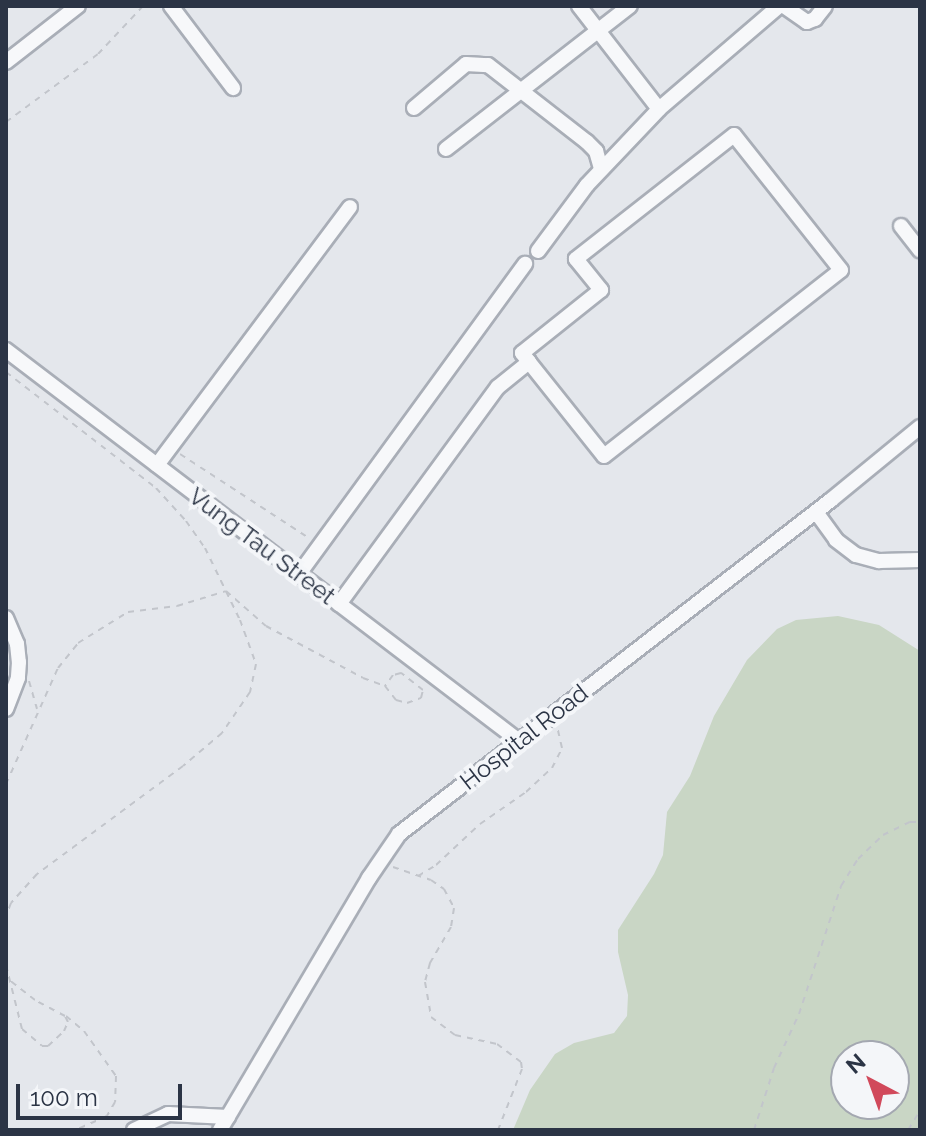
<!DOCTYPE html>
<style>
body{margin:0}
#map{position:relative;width:926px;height:1136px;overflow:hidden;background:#e4e7ec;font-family:Raleway,sans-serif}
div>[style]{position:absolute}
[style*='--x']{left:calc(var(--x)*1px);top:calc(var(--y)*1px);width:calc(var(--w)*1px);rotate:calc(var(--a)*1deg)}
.green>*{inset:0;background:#c9d6c5}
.path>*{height:2px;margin-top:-1px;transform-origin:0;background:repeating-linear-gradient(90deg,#c2c5cb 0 6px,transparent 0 12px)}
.roads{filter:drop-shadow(2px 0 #a9aeb7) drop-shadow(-2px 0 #a9aeb7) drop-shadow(0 2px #a9aeb7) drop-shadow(0 -2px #a9aeb7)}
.minor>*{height:14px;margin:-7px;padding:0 7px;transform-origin:7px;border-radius:7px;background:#f7f8fa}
span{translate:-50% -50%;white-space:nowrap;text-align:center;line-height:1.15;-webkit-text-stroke:8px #f4f6f9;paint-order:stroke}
.street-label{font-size:24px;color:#2b3445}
.frame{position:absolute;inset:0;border:8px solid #2b3445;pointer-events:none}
.north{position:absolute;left:830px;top:1040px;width:80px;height:80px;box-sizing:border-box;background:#f4f6f9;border:2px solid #a4a8b1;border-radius:50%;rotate:319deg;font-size:22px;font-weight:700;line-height:32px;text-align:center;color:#2b3445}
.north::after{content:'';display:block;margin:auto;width:28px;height:36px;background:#d1495b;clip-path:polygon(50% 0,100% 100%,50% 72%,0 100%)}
.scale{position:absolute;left:16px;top:1084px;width:166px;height:36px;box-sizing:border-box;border:4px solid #2b3445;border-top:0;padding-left:10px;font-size:24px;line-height:28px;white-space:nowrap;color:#2b3445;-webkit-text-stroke:6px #f4f6f9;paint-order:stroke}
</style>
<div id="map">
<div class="green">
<div style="clip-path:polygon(evenodd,838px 616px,879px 625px,920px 651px,920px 1130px,513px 1130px,530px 1090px,555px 1054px,574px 1043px,614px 1033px,627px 1016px,628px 995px,618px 952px,618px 930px,654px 874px,663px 855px,667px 812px,690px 776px,714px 716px,747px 660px,777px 629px,796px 620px,838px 616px,846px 1056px,894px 1056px,894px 1104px,846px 1104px,846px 1056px)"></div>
</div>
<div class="path">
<div style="--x:6;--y:122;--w:114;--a:-36.5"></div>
<div style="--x:98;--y:54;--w:66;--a:-46.8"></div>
<div style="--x:6;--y:372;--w:190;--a:37.7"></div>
<div style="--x:156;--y:488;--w:45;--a:47.7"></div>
<div style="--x:186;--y:521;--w:33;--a:55"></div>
<div style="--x:205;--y:548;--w:80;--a:64.1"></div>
<div style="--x:240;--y:620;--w:47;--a:70"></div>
<div style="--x:256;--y:664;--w:29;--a:102"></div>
<div style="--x:250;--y:692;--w:50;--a:124.3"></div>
<div style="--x:222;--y:733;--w:51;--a:139.8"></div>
<div style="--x:183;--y:766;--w:182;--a:143.5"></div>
<div style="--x:37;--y:874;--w:39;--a:132"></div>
<div style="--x:11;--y:903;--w:14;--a:111"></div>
<div style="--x:180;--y:454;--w:154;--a:33.1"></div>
<div style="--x:29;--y:681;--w:29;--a:74"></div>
<div style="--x:6;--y:784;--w:127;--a:-65.9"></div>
<div style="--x:58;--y:668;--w:32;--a:-51"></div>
<div style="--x:78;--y:643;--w:59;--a:-31.8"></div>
<div style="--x:128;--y:612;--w:49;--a:-7"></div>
<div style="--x:177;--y:606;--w:51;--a:-17"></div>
<div style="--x:226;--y:591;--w:53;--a:41.2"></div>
<div style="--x:266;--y:626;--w:110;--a:28.2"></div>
<div style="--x:363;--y:678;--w:23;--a:20"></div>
<div style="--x:385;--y:686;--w:18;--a:52"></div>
<div style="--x:396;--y:700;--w:11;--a:15"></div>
<div style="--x:407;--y:703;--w:15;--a:-20"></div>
<div style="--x:421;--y:698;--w:8;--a:-76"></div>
<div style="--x:423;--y:690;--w:28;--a:-142"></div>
<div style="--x:401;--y:673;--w:8;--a:166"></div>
<div style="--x:393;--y:675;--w:14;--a:126"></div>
<div style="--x:393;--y:867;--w:40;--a:18.9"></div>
<div style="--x:431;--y:880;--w:16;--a:35"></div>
<div style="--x:444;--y:889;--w:21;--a:62"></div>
<div style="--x:454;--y:908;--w:19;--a:99"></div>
<div style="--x:451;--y:927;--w:42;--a:120.3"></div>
<div style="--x:430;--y:963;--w:20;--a:105"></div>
<div style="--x:425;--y:982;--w:36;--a:80"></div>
<div style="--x:431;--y:1017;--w:30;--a:37"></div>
<div style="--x:455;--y:1035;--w:43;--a:12.1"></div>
<div style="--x:497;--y:1044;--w:30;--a:37"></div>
<div style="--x:521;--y:1062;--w:7;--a:82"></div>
<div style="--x:522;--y:1069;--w:66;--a:111.5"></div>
<div style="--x:418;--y:876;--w:21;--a:-31"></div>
<div style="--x:436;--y:865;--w:60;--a:-43"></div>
<div style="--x:480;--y:824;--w:56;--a:-34.8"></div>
<div style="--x:526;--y:792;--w:35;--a:-43"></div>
<div style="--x:552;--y:768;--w:22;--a:-63"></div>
<div style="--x:562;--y:748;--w:23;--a:-103"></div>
<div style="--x:6;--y:965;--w:66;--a:76"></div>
<div style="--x:22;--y:1029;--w:26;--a:40"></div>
<div style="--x:42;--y:1046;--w:6;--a:0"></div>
<div style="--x:48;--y:1046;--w:22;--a:-43"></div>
<div style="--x:64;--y:1031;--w:10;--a:-66"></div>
<div style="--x:68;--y:1022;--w:7;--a:-117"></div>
<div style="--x:65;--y:1016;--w:34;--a:-152"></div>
<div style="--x:35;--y:1000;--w:31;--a:-142"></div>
<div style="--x:66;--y:1016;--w:23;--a:40"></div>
<div style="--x:84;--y:1031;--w:55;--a:54.6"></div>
<div style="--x:116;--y:1076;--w:26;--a:92"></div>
<div style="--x:115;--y:1102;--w:16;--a:120"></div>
<div style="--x:107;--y:1116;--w:35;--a:156"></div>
<div style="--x:754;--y:1130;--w:65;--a:-72.1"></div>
<div style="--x:774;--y:1068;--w:60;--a:-65.2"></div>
<div style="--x:799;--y:1014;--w:135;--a:-71.8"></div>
<div style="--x:841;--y:886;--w:32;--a:-58"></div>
<div style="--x:858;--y:859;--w:35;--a:-44"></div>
<div style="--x:883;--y:835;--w:30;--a:-26"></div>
<div style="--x:910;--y:822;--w:10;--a:0"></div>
<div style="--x:908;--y:1130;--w:22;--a:-58"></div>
</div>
<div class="roads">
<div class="minor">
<div style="--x:171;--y:6;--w:103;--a:52.9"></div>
<div style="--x:579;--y:6;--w:130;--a:52.2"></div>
<div style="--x:659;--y:109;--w:158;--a:-40.6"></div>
<div style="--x:784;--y:6;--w:28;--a:35"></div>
<div style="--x:807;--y:22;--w:9;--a:-21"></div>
<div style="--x:815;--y:19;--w:16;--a:-52"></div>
<div style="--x:6;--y:62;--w:91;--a:-37.9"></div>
<div style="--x:414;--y:108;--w:68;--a:-40.2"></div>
<div style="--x:466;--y:64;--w:22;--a:3"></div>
<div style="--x:488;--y:65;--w:125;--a:37.9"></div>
<div style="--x:587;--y:142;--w:13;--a:45"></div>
<div style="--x:596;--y:151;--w:19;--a:74"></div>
<div style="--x:446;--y:149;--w:233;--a:-37.9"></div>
<div style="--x:901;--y:226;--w:31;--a:52"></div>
<div style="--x:538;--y:251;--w:82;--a:-53.4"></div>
<div style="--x:587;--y:185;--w:105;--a:-46.5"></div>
<div style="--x:6;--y:350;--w:645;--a:37.31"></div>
<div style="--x:157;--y:465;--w:322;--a:-53.2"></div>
<div style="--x:816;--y:512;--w:34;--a:54"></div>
<div style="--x:836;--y:540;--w:25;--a:37"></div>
<div style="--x:856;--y:555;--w:24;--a:15"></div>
<div style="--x:879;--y:561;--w:41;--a:-1.4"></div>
<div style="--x:299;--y:574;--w:384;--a:-53.9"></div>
<div style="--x:339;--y:604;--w:269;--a:-53.8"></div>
<div style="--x:498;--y:387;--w:40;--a:-39"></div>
<div style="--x:529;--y:362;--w:120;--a:51.4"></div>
<div style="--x:604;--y:456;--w:301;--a:-38.1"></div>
<div style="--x:841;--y:270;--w:172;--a:-128.4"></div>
<div style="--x:734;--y:135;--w:201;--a:141.9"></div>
<div style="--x:576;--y:259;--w:40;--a:51"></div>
<div style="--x:601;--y:290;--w:101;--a:141.4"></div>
<div style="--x:522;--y:353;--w:11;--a:52"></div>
<div style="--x:6;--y:618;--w:28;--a:67"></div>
<div style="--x:17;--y:644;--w:18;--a:84"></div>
<div style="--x:19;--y:662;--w:16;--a:94"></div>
<div style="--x:18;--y:678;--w:33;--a:111"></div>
<div style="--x:134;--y:1130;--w:38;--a:-25"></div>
<div style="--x:168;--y:1114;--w:60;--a:2.9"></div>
<div style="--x:220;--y:1130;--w:293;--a:-59.4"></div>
<div style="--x:369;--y:878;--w:53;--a:-55.7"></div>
<div style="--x:399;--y:834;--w:546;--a:-37.71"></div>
<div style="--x:831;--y:500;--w:115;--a:-39.4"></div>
</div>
</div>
<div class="street-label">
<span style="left:262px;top:546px;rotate:37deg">Vung Tau Street</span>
<span style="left:524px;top:737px;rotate:-38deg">Hospital Road</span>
</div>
<div class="frame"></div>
<div class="north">N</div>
<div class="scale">100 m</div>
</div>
